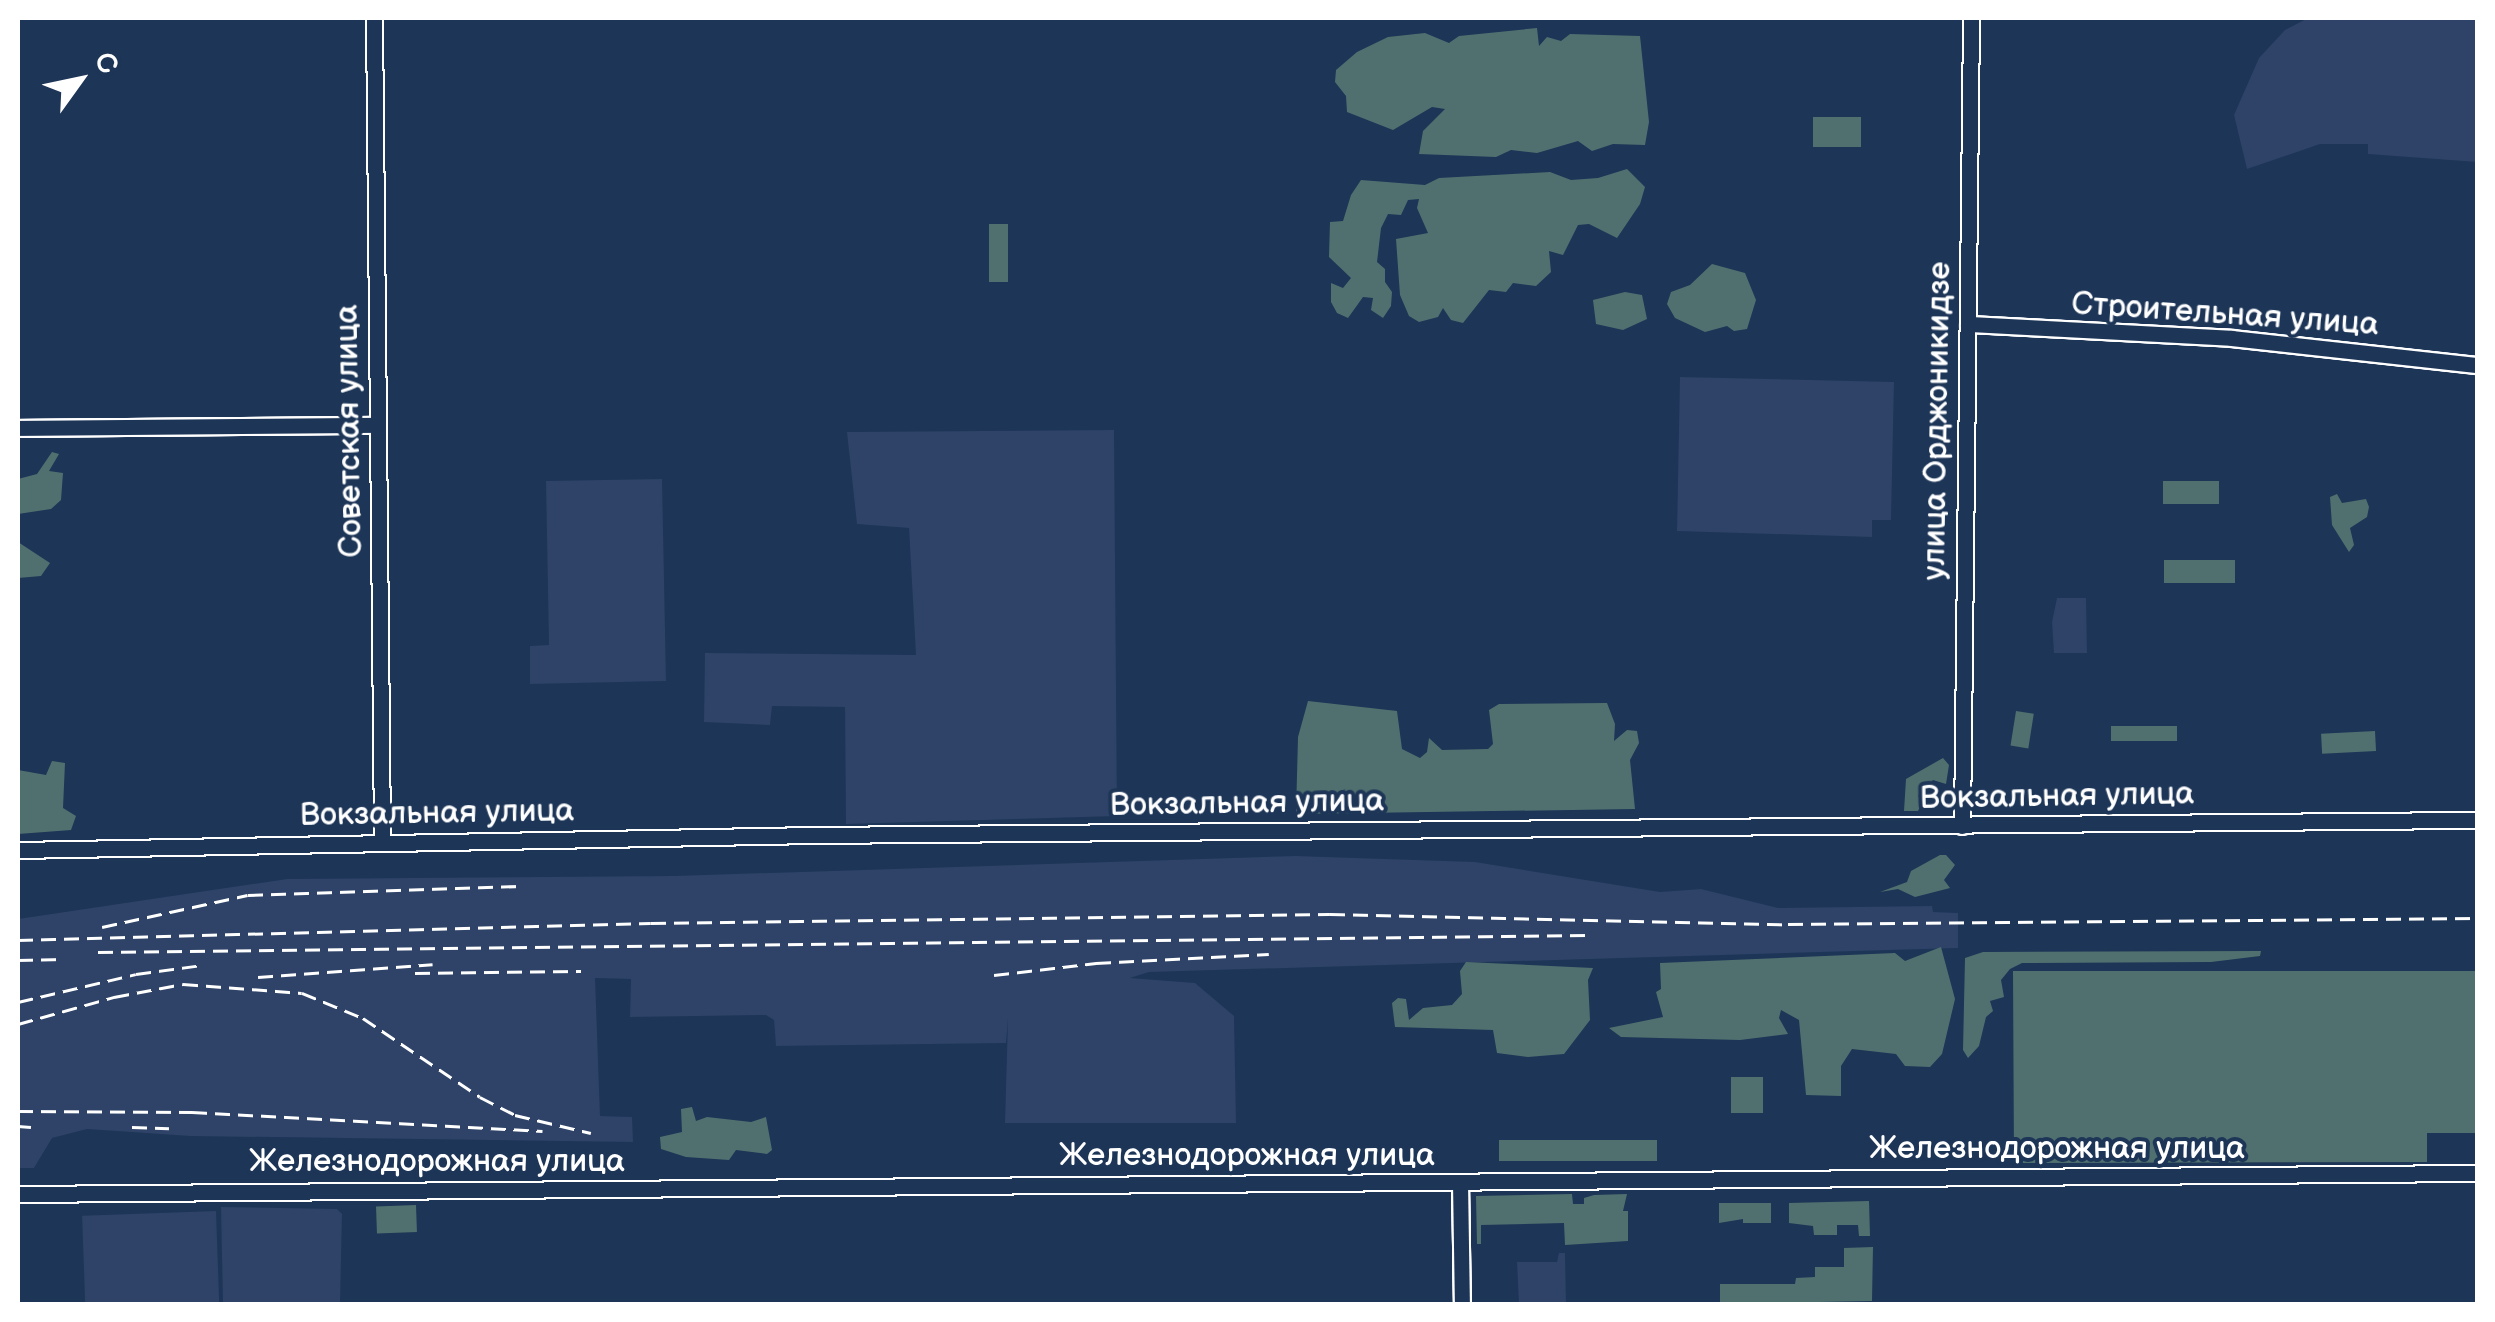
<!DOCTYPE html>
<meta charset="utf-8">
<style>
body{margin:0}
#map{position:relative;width:2495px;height:1322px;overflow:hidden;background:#1d3557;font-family:"Balsamiq Sans",sans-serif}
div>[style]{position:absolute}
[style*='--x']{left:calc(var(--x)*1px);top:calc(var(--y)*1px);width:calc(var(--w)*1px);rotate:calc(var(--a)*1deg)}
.built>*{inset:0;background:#2e4367;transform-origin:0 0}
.green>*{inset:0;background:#50706f;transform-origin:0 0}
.roads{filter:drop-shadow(2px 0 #fff) drop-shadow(-2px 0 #fff) drop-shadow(0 2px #fff) drop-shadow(0 -2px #fff)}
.secondary>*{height:15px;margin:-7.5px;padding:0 7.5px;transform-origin:7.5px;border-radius:7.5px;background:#1d3557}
.rail>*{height:2.5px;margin-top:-1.25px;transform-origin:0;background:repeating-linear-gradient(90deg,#fff 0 15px,transparent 0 23px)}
span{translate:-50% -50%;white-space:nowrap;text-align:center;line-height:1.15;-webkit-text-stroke:8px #1d3557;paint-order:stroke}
.street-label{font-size:32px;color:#fff}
.frame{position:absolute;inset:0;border:20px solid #fff;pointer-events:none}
.north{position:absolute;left:30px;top:30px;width:100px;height:100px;-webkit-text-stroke:8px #1d3557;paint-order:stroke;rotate:57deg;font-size:28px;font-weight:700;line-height:40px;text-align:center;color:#fff}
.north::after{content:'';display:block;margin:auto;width:35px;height:45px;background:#fff;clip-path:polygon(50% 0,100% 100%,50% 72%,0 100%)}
</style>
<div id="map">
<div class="built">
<div style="clip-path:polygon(2308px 18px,2477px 18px,2477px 162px,2368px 154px,2368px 144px,2320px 144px,2247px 169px,2234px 115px,2259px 58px,2285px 30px)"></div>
<div style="clip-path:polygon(1680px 377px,1894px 382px,1891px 520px,1872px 520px,1872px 537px,1677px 531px)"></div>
<div style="clip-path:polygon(1114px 430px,1117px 816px,846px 824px,845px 707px,772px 706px,770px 725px,704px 722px,705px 653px,916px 655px,909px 528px,857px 524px,847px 432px)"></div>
<div style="clip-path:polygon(662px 479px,666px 681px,530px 684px,530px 646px,549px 645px,546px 481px)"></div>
<div style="clip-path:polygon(2057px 598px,2086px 598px,2087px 653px,2054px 653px,2052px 622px)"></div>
<div style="clip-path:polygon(1295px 856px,1475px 862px,1660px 892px,1701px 889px,1778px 908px,1932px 906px,1933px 912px,1958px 913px,1958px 948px,1149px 972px,1130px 978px,1195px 983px,1234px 1016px,1236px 1123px,1005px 1123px,1008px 1018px,1006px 1043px,776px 1046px,774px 1020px,766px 1015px,630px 1017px,631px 979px,595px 978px,600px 1116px,632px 1117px,633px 1142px,190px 1136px,87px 1129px,52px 1138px,34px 1168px,18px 1168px,18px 919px,287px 879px,674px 876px)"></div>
<div style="clip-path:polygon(221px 1207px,337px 1209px,342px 1214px,340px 1304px,223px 1304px)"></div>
<div style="left:216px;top:1211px;width:93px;height:134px;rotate:88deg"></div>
<div style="clip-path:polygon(1559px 1253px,1565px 1253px,1566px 1304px,1519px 1304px,1517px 1262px,1557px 1262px)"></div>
</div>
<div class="green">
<div style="clip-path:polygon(1537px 28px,1539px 46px,1547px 37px,1561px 41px,1570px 34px,1640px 36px,1649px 122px,1645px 145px,1613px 144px,1592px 151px,1578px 141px,1537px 153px,1511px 150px,1496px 157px,1419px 154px,1423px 131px,1445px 109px,1432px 107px,1393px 130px,1347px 112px,1346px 96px,1335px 82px,1336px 70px,1357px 52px,1388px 37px,1425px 33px,1449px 43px,1459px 36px)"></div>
<div style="left:1861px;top:117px;width:30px;height:48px;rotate:90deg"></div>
<div style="clip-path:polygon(1627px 169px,1645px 187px,1640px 204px,1617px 238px,1589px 224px,1578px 225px,1563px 255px,1549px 251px,1551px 272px,1536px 286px,1513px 283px,1506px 292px,1489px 290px,1463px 323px,1451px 320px,1443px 308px,1438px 317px,1419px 322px,1409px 316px,1400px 295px,1396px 239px,1428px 233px,1417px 208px,1419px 199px,1408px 200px,1401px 215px,1388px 214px,1381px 228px,1377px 262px,1385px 269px,1385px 282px,1392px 292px,1391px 306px,1383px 318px,1371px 310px,1373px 298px,1363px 297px,1348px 318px,1337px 313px,1331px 302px,1331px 283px,1343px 288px,1351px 278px,1329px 257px,1330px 222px,1343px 221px,1351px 195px,1361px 180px,1425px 185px,1439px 178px,1550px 172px,1571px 180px,1598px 178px)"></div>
<div style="left:1008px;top:224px;width:58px;height:19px;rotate:90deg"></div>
<div style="clip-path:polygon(1712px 264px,1745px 273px,1756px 300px,1747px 329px,1734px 331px,1727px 326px,1705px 332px,1675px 318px,1667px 304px,1671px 292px,1690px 285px)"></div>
<div style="clip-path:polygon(1625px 292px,1642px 295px,1647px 319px,1623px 330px,1596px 324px,1593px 300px)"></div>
<div style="clip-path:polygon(52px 452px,59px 454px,49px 471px,63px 473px,61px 500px,51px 509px,18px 514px,18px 479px,37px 474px)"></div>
<div style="left:2163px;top:481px;width:56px;height:23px"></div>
<div style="clip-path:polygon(2337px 494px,2342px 503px,2366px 499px,2369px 507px,2367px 517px,2350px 528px,2354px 545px,2349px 552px,2332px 525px,2330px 497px)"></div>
<div style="clip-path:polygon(18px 542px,50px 563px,41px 576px,18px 578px)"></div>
<div style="left:2164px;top:560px;width:71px;height:23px"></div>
<div style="clip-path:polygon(1308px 701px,1397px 711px,1402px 749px,1420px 758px,1427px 752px,1429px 738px,1442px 750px,1488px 749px,1493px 744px,1489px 710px,1499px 704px,1607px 703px,1615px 724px,1614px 741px,1627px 730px,1637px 731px,1639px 743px,1630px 760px,1635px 809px,1296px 814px,1298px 737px)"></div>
<div style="left:2016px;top:711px;width:18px;height:35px;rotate:9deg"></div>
<div style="left:2177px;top:726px;width:15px;height:66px;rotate:90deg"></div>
<div style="left:2375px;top:731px;width:20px;height:54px;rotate:87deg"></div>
<div style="clip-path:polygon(1943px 758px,1949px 765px,1946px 784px,1933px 780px,1918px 796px,1923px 800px,1918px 811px,1904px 811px,1906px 779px)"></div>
<div style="clip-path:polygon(52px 761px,65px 763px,63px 808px,76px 816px,71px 830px,18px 834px,18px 770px,46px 775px)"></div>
<div style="clip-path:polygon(1940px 855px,1946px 855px,1955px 865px,1944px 880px,1950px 888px,1915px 897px,1898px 889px,1880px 892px,1907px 882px,1911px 871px)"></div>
<div style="clip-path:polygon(1941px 947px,1955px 999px,1942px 1054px,1930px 1067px,1905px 1066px,1896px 1054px,1852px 1049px,1841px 1066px,1841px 1096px,1806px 1095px,1799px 1020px,1781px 1010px,1779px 1018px,1788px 1034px,1740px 1040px,1621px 1037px,1609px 1028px,1663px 1017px,1656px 992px,1661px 989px,1660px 963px,1895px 953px,1905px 961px)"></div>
<div style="clip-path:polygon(2261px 951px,2260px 956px,2211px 962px,2022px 963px,2010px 969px,2001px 980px,2004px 997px,1990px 1001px,1993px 1011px,1986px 1017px,1979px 1046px,1968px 1058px,1963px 1050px,1965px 958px,1983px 952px)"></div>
<div style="clip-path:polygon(1466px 962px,1593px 968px,1588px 980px,1590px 1020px,1564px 1054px,1528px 1057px,1497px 1053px,1493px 1030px,1395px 1027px,1392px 1003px,1398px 998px,1406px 999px,1409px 1020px,1423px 1008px,1452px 1005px,1462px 994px,1460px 971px)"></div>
<div style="clip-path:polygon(2013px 971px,2477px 971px,2477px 1133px,2427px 1133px,2427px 1162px,2014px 1163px)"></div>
<div style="left:1731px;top:1077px;width:32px;height:36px"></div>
<div style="clip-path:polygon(692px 1107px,696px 1121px,707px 1117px,751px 1122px,766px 1117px,772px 1150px,767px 1154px,736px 1150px,729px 1160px,686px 1157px,661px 1149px,660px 1137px,682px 1132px,681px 1109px)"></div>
<div style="left:1499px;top:1140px;width:158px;height:21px"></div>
<div style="clip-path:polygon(1572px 1194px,1573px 1204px,1584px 1204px,1584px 1198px,1594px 1195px,1627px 1194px,1623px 1211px,1628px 1211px,1628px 1241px,1565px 1245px,1564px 1223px,1481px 1225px,1481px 1244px,1477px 1244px,1476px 1196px)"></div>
<div style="clip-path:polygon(1869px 1201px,1870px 1236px,1859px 1236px,1858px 1225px,1837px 1225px,1837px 1235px,1814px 1235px,1813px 1226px,1789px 1223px,1789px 1203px)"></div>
<div style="clip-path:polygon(1719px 1203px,1771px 1203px,1771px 1223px,1743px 1223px,1743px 1219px,1719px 1223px)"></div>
<div style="left:416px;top:1205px;width:27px;height:40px;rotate:88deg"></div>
<div style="clip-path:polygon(1873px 1247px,1872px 1301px,1720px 1304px,1720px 1284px,1795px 1284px,1796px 1278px,1815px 1277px,1815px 1267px,1844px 1267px,1844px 1248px)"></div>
</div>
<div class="roads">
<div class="secondary">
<div style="--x:374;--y:18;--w:825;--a:89.44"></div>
<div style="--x:1968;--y:324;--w:264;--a:3"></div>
<div style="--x:2232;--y:338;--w:247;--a:6.3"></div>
<div style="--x:18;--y:428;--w:360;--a:-0.5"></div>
<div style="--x:1962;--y:826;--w:808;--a:-89.36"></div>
<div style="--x:18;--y:850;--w:797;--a:-1.08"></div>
<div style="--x:815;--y:835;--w:1663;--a:-0.52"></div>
<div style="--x:1460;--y:1182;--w:122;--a:89.1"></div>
<div style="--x:18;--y:1194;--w:2460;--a:-0.49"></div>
</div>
</div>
<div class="rail">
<div style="--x:102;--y:927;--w:149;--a:-12.4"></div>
<div style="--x:248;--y:895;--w:274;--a:-1.9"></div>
<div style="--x:18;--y:940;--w:633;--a:-1.54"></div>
<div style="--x:651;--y:923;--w:679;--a:-0.76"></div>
<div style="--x:1330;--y:914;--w:458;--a:1.3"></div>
<div style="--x:1788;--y:924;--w:690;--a:-0.5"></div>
<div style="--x:98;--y:952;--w:1490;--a:-0.65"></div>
<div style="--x:18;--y:960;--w:46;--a:-1.2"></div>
<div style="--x:415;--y:973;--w:166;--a:-0.7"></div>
<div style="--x:994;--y:975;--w:103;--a:-6.7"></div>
<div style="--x:1096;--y:963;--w:173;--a:-3"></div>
<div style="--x:258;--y:977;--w:175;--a:-4.2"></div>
<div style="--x:18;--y:1002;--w:121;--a:-13.3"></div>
<div style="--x:136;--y:974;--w:68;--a:-7.7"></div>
<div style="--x:18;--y:1024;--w:100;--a:-15.7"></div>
<div style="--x:114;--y:997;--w:70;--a:-10.7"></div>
<div style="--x:183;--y:984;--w:119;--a:4.3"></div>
<div style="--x:302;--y:993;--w:66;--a:22.3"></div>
<div style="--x:363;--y:1018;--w:141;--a:34"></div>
<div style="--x:480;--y:1097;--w:39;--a:27"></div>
<div style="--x:515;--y:1115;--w:78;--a:13.3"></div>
<div style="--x:18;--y:1111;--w:174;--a:0.3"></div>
<div style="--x:192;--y:1112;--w:351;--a:3.1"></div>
<div style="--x:18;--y:1126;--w:13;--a:4"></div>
<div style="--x:132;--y:1127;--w:37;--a:2"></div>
</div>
<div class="street-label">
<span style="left:2225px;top:315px;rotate:4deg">Строительная улица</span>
<span style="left:1938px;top:421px;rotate:-89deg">улица Орджоникидзе</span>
<span style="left:350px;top:431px;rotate:-91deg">Советская улица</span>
<span style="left:2057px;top:797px;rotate:-1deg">Вокзальная улица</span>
<span style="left:1247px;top:804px;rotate:-1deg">Вокзальная улица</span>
<span style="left:437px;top:814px;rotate:-1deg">Вокзальная улица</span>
<span style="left:2057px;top:1149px">Железнодорожная улица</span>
<span style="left:1247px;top:1156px">Железнодорожная улица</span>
<span style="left:437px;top:1162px">Железнодорожная улица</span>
</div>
<div class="frame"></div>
<div class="north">С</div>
</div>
